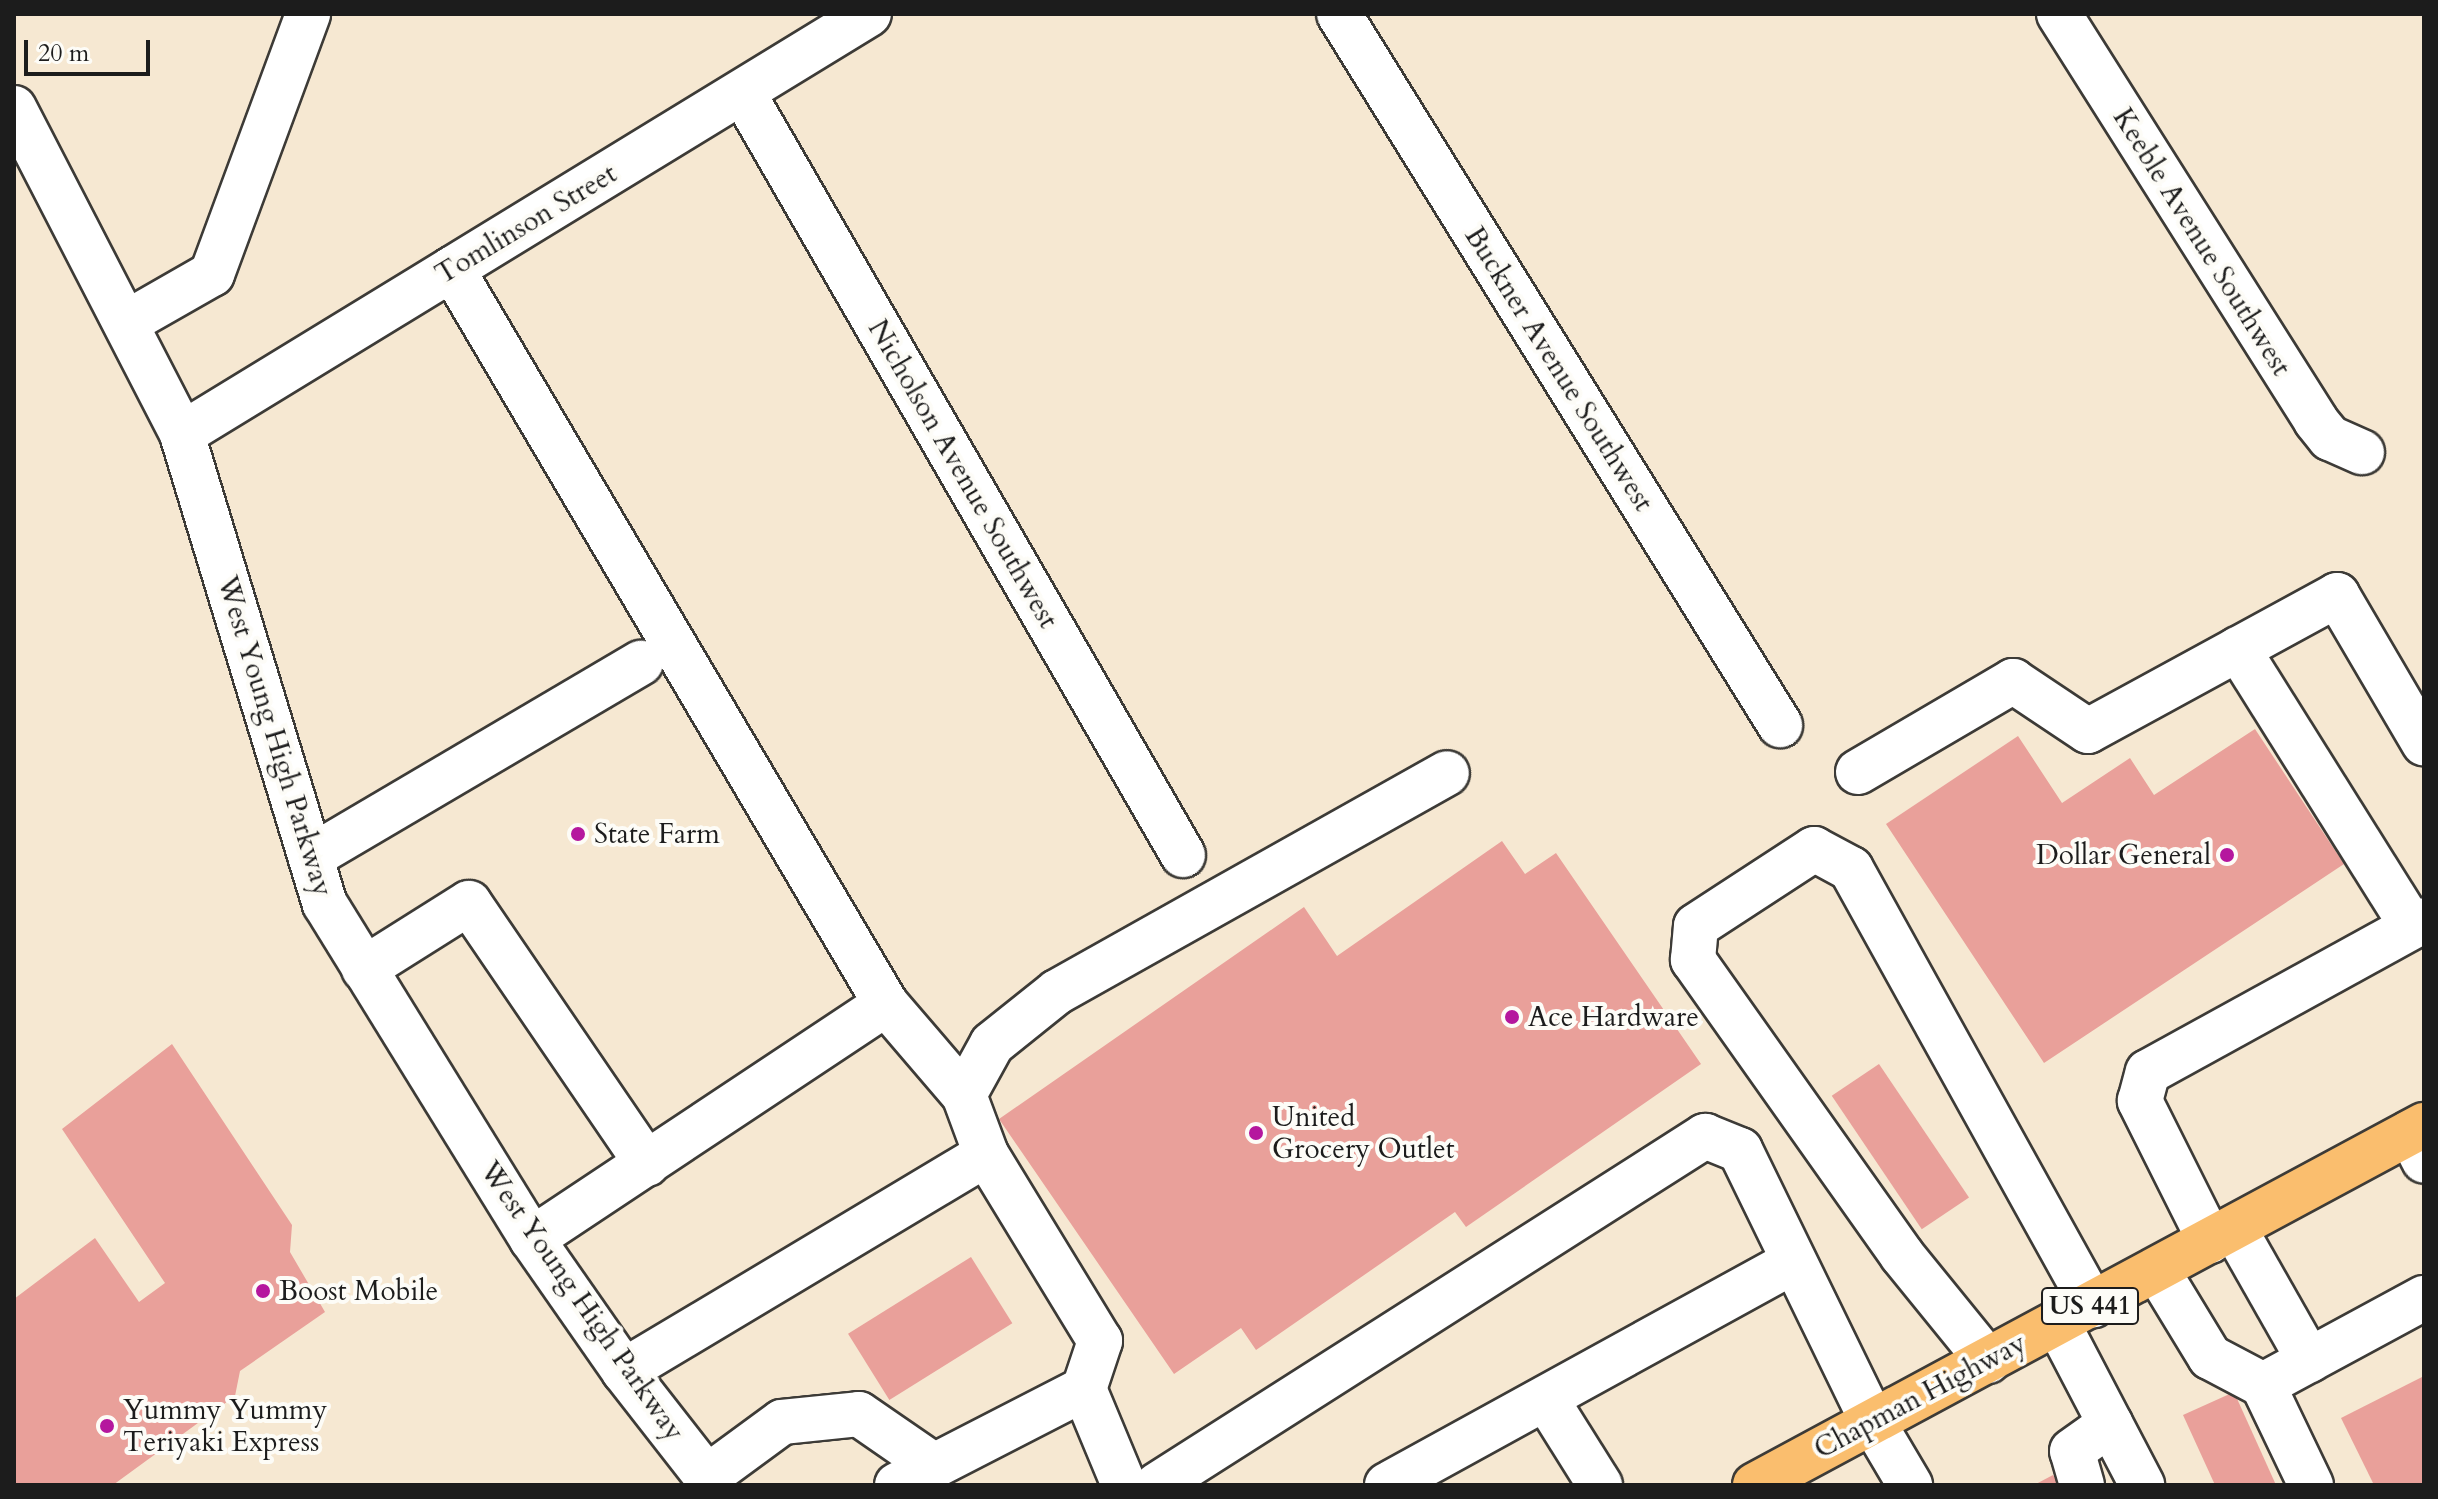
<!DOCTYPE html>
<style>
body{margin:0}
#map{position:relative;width:2438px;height:1499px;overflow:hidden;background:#f6e8d2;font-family:Cardo,serif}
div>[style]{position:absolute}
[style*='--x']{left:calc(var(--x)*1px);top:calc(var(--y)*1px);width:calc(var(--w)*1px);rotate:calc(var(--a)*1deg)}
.building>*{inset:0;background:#e9a09a;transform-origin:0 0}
.roads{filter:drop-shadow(2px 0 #3d3b37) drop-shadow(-2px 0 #3d3b37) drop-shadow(0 2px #3d3b37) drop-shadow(0 -2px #3d3b37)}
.minor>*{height:44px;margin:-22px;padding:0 22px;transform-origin:22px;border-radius:22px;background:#fff}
.highway>*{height:44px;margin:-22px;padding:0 22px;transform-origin:22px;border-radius:22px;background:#fabe6e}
.dots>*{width:22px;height:22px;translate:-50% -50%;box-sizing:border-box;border:4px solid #fdfcf7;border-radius:50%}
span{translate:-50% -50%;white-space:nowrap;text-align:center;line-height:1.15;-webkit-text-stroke:8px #fdfcf7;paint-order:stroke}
.shield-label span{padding:2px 6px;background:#fdfcf7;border:2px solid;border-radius:6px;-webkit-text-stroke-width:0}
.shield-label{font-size:26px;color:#1c1c1c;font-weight:700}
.street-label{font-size:28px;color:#1c1c1c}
.poi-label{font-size:28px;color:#1c1c1c}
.left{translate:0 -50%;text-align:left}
.right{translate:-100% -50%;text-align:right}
.frame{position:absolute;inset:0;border:16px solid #1c1c1c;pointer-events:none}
.scale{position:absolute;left:24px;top:40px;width:126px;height:36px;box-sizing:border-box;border:4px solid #1c1c1c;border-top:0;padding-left:10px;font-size:24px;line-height:28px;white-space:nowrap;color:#1c1c1c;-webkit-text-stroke:6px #fdfcf7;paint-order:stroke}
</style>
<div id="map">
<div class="building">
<div style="clip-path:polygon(2255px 729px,2344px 864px,2044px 1063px,1886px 824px,2018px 736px,2062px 803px,2130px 758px,2154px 795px)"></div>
<div style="clip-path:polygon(1502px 841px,1525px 874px,1556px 853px,1701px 1064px,1466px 1227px,1455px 1212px,1256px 1350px,1241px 1328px,1174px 1374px,999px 1119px,1304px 907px,1337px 956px)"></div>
<div style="clip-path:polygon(172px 1044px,292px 1225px,290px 1252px,325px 1312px,240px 1371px,235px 1396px,113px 1485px,14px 1485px,14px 1299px,95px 1238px,139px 1302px,165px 1283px,62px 1129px)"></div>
<div style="left:1879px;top:1064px;width:161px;height:57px;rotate:56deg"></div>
<div style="left:971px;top:1257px;width:78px;height:145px;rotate:58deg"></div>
<div style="clip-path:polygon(2424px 1376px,2424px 1485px,2374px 1485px,2341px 1418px)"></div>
<div style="clip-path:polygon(2234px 1392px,2276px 1485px,2215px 1485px,2183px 1415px)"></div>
<div style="clip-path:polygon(2053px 1475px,2059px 1485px,2034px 1485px)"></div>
</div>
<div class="roads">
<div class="minor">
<div style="--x:1339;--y:14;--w:837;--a:58.19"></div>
<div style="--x:2059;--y:14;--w:481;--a:57.7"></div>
<div style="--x:2316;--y:421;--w:22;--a:51"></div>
<div style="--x:2330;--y:438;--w:35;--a:24"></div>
<div style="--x:743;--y:93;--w:880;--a:60"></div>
<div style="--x:14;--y:108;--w:367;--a:62.7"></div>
<div style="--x:182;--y:434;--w:491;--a:73.1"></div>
<div style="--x:325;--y:904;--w:394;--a:58.3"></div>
<div style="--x:532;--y:1239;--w:161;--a:55.1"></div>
<div style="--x:624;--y:1371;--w:145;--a:52"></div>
<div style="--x:452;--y:269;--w:854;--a:59.44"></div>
<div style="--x:126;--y:323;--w:99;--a:-29.7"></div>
<div style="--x:212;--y:274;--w:277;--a:-69.7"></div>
<div style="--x:182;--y:434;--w:805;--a:-31.44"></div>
<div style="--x:2238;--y:649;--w:327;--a:57.9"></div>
<div style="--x:1858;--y:772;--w:180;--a:-30.4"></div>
<div style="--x:2013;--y:681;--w:90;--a:33.7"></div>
<div style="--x:2088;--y:731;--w:284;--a:-28.6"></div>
<div style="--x:2337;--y:595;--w:172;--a:59.6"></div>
<div style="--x:311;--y:857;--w:383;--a:-30.5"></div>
<div style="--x:364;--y:969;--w:124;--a:-32.2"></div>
<div style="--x:469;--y:903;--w:316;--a:55.7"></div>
<div style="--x:2410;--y:1133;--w:31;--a:63"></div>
<div style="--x:2234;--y:1228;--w:152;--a:60.4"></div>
<div style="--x:532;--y:1239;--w:425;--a:-33.6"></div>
<div style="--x:886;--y:1004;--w:120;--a:49.4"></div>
<div style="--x:2210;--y:1241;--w:157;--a:-116.6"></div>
<div style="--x:2140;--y:1101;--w:30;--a:-75"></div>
<div style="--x:2148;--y:1072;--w:315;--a:-28.8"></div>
<div style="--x:2157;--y:1270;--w:102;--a:58.7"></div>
<div style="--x:2210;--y:1357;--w:60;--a:27.8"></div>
<div style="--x:2263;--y:1385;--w:111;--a:64.4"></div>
<div style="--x:2058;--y:1324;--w:182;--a:62.4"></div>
<div style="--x:1988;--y:1361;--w:136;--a:-129.1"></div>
<div style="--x:1902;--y:1255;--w:362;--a:-125.3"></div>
<div style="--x:1693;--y:960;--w:34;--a:-85"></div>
<div style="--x:1696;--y:926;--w:141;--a:-33.1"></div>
<div style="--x:1814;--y:849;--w:42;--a:28.4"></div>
<div style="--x:1851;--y:869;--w:499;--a:61"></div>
<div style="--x:624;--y:1371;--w:422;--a:-30.9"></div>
<div style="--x:2263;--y:1385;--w:183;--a:-28.4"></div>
<div style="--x:1546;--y:1399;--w:102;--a:57.9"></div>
<div style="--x:707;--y:1477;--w:93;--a:-36.3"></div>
<div style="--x:782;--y:1422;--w:77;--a:-5.9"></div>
<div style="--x:859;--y:1414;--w:90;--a:34.6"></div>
<div style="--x:897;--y:1485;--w:210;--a:-27.2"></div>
<div style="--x:1124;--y:1485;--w:104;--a:-112.6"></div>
<div style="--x:1084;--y:1389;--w:51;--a:-71.6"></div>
<div style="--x:1100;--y:1341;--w:219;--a:-121.4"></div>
<div style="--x:986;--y:1154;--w:63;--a:-110.4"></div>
<div style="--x:964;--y:1095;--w:58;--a:-61.2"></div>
<div style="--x:992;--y:1044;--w:83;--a:-38.7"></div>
<div style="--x:1057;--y:992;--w:447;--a:-29.3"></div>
<div style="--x:1157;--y:1485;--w:650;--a:-32.49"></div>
<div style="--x:1705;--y:1136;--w:38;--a:22"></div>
<div style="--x:1740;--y:1150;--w:299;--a:64"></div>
<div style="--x:1871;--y:1419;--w:77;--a:59.4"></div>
<div style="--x:1387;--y:1485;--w:463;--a:-28.8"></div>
<div style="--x:2082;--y:1485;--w:35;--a:-106"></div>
<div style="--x:2072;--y:1451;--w:47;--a:-35.4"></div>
</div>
<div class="highway">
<div style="--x:1755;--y:1485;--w:760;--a:-28.29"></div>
</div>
</div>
<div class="dots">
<div style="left:578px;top:834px;background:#b5179e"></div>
<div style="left:2227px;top:855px;background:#b5179e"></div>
<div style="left:1512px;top:1017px;background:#b5179e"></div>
<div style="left:1256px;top:1133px;background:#b5179e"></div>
<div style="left:263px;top:1291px;background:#b5179e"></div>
<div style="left:107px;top:1426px;background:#b5179e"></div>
</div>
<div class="shield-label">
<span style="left:2090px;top:1306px">US 441</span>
</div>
<div class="street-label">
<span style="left:526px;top:224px;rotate:-31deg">Tomlinson Street</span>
<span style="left:2202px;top:242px;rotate:58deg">Keeble Avenue Southwest</span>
<span style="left:1559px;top:369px;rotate:58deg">Buckner Avenue Southwest</span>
<span style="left:963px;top:474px;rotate:60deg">Nicholson Avenue Southwest</span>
<span style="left:275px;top:736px;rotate:73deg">West Young High Parkway</span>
<span style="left:582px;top:1301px;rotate:55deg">West Young High Parkway</span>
<span style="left:1920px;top:1396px;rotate:-28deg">Chapman Highway</span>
</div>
<div class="poi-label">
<span class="left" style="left:594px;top:834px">State Farm</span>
<span class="right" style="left:2211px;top:855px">Dollar General</span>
<span class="left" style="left:1528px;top:1017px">Ace Hardware</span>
<span class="left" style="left:1272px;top:1133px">United<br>Grocery Outlet</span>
<span class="left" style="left:279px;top:1291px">Boost Mobile</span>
<span class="left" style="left:123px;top:1426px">Yummy Yummy<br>Teriyaki Express</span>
</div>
<div class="frame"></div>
<div class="scale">20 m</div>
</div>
